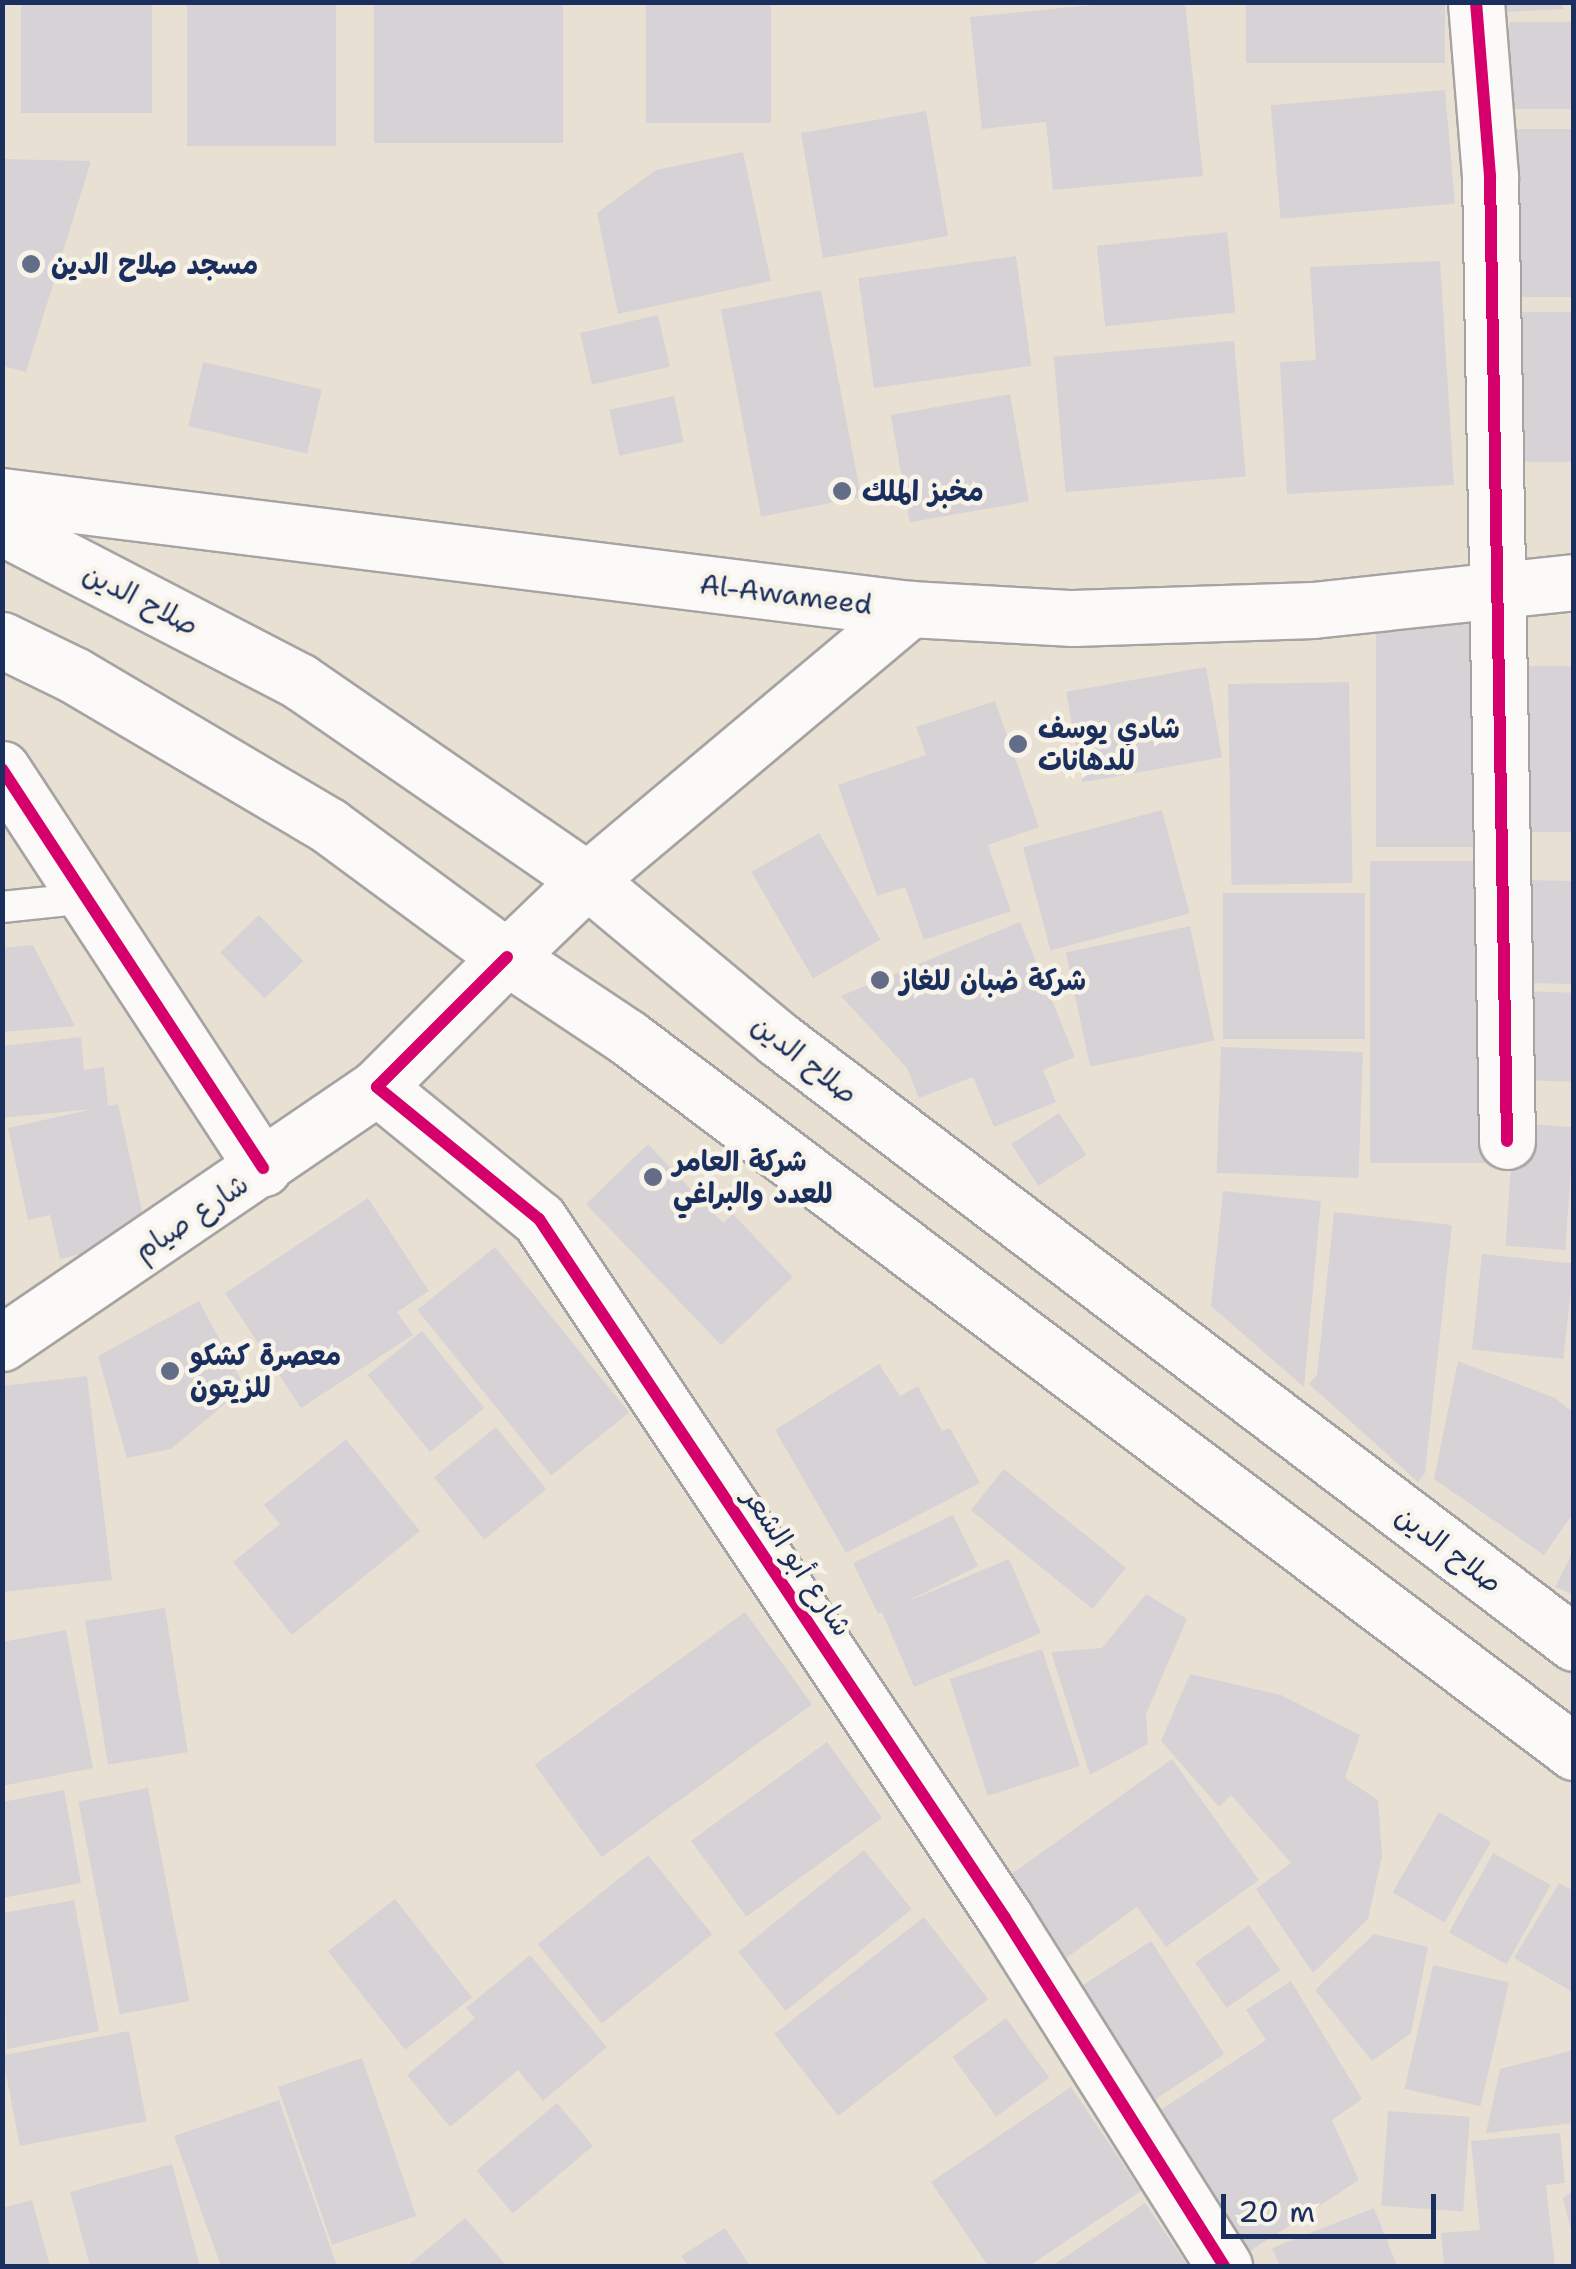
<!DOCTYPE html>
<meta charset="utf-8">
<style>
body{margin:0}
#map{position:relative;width:1576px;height:2269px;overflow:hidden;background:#e8e1d3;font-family:"Shantell Sans","Playpen Sans Arabic",sans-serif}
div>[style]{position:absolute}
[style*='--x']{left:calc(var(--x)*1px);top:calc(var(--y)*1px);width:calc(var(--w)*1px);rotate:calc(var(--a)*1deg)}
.building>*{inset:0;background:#d7d2d5;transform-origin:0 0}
.roads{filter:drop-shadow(2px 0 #a6a4a2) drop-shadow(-2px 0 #a6a4a2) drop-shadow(0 2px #a6a4a2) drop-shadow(0 -2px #a6a4a2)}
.lane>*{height:30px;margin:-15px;padding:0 15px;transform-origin:15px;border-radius:15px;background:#fcfaf8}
.street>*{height:55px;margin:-27.5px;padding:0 27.5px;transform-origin:27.5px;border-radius:27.5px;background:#fcfaf8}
.secondary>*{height:55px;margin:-27.5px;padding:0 27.5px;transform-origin:27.5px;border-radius:27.5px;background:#fcfaf8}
.highway>*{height:55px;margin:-27.5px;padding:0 27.5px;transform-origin:27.5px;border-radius:27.5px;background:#fcfaf8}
.cycleway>*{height:12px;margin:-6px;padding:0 6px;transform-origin:6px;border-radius:6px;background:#d6006c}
.dots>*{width:28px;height:28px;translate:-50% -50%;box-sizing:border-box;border:5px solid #f7f3e8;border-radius:50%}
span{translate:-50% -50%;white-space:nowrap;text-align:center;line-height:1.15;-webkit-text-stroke:9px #f7f3e8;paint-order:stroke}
.poi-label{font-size:28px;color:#1b2f5e;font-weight:700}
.left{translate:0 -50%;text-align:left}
.street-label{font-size:28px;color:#1b2f5e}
.frame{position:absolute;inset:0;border:5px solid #1b2f5e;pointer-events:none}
.scale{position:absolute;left:1221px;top:2194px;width:215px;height:45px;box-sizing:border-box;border:5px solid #1b2f5e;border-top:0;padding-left:12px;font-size:30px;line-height:35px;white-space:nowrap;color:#1b2f5e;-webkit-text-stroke:8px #f7f3e8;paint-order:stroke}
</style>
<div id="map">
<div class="building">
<div style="left:21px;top:2px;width:131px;height:111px"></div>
<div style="left:187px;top:2px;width:149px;height:144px"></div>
<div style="left:374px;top:2px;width:189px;height:141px"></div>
<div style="left:646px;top:2px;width:125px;height:121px"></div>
<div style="clip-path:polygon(1123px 2px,1185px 2px,1203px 176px,1053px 190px,1046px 122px,982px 129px,970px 17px)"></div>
<div style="left:1246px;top:2px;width:199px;height:61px"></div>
<div style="clip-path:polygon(1505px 2px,1563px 2px,1563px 9px,1505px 12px)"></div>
<div style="left:1574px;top:22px;width:87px;height:65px;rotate:90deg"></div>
<div style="left:1445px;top:90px;width:114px;height:175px;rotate:85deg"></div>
<div style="left:926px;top:111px;width:127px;height:127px;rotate:80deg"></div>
<div style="left:1574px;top:129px;width:168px;height:62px;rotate:90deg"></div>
<div style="clip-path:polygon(743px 152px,771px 281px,618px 314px,597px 213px,656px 170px)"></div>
<div style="clip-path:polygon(2px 159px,91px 161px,26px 372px,2px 366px)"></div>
<div style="left:1227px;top:232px;width:81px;height:131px;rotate:84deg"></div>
<div style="left:1016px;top:256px;width:111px;height:159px;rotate:82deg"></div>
<div style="clip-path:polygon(1440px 261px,1454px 485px,1287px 494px,1280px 362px,1316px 360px,1310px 267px)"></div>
<div style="left:821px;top:290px;width:211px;height:102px;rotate:79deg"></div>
<div style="left:1574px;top:312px;width:150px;height:53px;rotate:90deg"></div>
<div style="left:658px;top:315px;width:53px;height:80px;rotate:77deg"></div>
<div style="left:1234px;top:341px;width:136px;height:181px;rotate:85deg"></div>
<div style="left:203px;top:362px;width:122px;height:66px;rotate:13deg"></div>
<div style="left:1010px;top:394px;width:109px;height:121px;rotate:80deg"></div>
<div style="left:674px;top:396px;width:47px;height:66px;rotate:78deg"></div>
<div style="left:1376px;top:623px;width:100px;height:224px"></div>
<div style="left:1574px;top:666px;width:166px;height:64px;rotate:90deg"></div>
<div style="left:1206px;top:667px;width:92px;height:142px;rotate:80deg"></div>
<div style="left:1349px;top:682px;width:201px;height:121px;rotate:89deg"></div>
<div style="clip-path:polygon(995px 701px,1039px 827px,988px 845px,1011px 911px,924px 940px,905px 887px,877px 896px,838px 785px,926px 755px,916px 727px)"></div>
<div style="left:1162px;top:810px;width:107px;height:144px;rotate:75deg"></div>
<div style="left:819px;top:833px;width:123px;height:78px;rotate:60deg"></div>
<div style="left:1492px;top:861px;width:302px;height:122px;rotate:90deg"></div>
<div style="left:1521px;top:880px;width:53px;height:103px;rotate:1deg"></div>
<div style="left:1223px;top:893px;width:142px;height:146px"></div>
<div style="left:259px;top:915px;width:64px;height:54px;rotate:46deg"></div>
<div style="clip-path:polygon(1020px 922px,1075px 1057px,1043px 1070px,1056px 1102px,994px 1127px,973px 1077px,919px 1098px,907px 1068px,841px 996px)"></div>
<div style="left:1190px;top:926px;width:117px;height:127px;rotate:78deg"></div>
<div style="clip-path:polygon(33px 945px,75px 1026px,2px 1032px,2px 948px)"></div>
<div style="left:1523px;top:991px;width:51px;height:89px;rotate:2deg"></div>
<div style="clip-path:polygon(81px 1037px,84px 1070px,104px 1067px,108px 1106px,118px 1104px,148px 1238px,60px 1259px,50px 1215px,28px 1220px,8px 1128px,93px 1109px,2px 1118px,2px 1046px)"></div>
<div style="left:1221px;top:1047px;width:142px;height:126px;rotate:2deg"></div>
<div style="left:1059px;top:1113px;width:50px;height:57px;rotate:57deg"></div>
<div style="left:1514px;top:1123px;width:60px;height:123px;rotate:4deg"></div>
<div style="clip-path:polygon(648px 1144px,723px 1223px,733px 1214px,793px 1277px,721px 1345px,586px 1204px)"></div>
<div style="clip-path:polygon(1223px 1191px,1321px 1201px,1304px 1387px,1211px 1306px)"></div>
<div style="clip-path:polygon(368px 1198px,429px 1291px,397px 1312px,413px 1335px,301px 1408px,225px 1293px)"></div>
<div style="clip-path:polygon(1334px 1212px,1452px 1225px,1425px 1473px,1418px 1482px,1309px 1384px,1317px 1375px)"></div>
<div style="left:495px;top:1247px;width:213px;height:100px;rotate:51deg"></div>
<div style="left:1482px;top:1254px;width:92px;height:96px;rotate:6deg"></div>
<div style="clip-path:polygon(199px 1301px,245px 1387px,171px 1449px,127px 1458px,98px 1356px)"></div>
<div style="left:422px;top:1331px;width:99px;height:70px;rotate:51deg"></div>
<div style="clip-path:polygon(1458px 1361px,1555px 1398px,1574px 1413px,1574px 1512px,1544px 1555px,1434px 1479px)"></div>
<div style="clip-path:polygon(879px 1364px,900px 1396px,918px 1386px,942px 1431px,950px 1428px,980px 1483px,846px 1553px,775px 1430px)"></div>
<div style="clip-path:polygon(87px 1376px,112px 1580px,2px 1592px,2px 1386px)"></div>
<div style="left:496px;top:1427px;width:80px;height:80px;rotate:51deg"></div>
<div style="clip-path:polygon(346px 1439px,420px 1531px,292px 1635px,233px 1562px,280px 1524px,264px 1505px)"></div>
<div style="left:1004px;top:1469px;width:157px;height:53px;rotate:39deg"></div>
<div style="clip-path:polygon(953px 1515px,978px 1566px,904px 1603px,1009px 1559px,1041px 1633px,914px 1687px,882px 1612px,878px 1614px,853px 1563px)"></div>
<div style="clip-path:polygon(1574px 1549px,1574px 1595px,1555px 1587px)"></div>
<div style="clip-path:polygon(1146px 1594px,1187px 1619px,1146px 1714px,1148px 1744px,1090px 1775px,1051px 1652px,1102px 1648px)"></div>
<div style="left:165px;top:1608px;width:146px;height:81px;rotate:81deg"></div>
<div style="left:745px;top:1612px;width:114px;height:260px;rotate:54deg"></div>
<div style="clip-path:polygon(66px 1630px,93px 1768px,2px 1786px,2px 1642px)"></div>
<div style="left:1042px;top:1649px;width:123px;height:97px;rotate:72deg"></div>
<div style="clip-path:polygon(1190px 1674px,1281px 1695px,1360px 1735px,1345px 1778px,1378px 1800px,1382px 1856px,1368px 1919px,1313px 1973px,1256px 1889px,1291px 1863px,1231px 1795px,1219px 1807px,1161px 1741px)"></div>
<div style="left:827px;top:1742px;width:94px;height:168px;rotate:54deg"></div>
<div style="clip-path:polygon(1172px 1759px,1259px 1880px,1166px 1947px,1137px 1907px,1062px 1961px,1003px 1880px)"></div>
<div style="left:148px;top:1788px;width:217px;height:71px;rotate:79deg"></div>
<div style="clip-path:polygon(64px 1790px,81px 1883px,2px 1898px,2px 1802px)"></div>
<div style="left:1439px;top:1812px;width:60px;height:93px;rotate:30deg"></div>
<div style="left:864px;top:1850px;width:76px;height:162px;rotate:51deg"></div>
<div style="left:1493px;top:1853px;width:66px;height:91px;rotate:29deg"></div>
<div style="left:648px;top:1855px;width:102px;height:142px;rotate:51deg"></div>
<div style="clip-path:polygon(1559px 1883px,1574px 1891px,1574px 1993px,1514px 1958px)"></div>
<div style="left:395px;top:1899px;width:125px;height:85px;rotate:52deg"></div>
<div style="clip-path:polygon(74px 1900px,99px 2031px,7px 2049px,2px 1913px)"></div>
<div style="left:924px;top:1917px;width:104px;height:190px;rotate:52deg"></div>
<div style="left:1249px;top:1925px;width:55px;height:66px;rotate:55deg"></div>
<div style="clip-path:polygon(1374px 1934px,1428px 1947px,1411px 2033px,1372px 2061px,1315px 1990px)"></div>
<div style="left:1151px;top:1941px;width:135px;height:98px;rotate:57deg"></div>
<div style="clip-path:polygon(530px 1955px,607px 2047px,543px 2101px,518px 2070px,450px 2127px,407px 2075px,475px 2018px,466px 2008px)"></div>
<div style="left:1433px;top:1965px;width:78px;height:127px;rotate:13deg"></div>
<div style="clip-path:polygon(1291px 1981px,1362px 2099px,1332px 2120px,1359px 2180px,1235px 2261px,1144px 2121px,1266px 2040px,1246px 2010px)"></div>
<div style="left:1006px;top:2018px;width:74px;height:66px;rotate:54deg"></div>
<div style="left:129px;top:2031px;width:92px;height:129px;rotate:79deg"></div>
<div style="clip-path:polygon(1574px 2050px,1574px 2123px,1486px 2133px,1500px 2069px)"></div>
<div style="left:362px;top:2058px;width:167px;height:89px;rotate:71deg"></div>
<div style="clip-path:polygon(1071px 2087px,1141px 2191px,1029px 2266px,988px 2266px,931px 2182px)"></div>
<div style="clip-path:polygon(279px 2100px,337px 2266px,221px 2266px,174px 2136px)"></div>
<div style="left:557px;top:2103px;width:56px;height:105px;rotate:50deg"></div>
<div style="left:1388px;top:2111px;width:82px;height:95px;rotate:4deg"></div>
<div style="clip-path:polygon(1560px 2133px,1565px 2183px,1546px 2185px,1555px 2266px,1444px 2266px,1441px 2233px,1480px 2230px,1471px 2141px)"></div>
<div style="clip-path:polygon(172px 2164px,200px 2266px,90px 2266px,70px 2192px)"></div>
<div style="clip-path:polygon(1574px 2190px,1574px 2234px,1572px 2234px,1563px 2198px)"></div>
<div style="clip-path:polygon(32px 2200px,50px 2266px,2px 2266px,2px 2208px)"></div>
<div style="clip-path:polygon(1145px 2203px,1188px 2266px,1052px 2266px)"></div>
<div style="clip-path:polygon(1374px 2208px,1397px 2266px,1280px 2266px,1272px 2248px)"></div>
<div style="clip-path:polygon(465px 2218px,507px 2266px,407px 2266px)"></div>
<div style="clip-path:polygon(725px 2228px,750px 2266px,688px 2266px,681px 2256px)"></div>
</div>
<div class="roads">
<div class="lane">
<div style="--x:2;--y:907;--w:85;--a:-6"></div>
</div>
<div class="street">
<div style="--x:1476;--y:2;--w:175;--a:85.4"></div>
<div style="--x:1490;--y:176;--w:965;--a:88.99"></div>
<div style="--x:2;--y:769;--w:477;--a:56.8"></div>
<div style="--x:507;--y:957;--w:184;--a:135"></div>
<div style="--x:377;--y:1087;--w:209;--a:39.2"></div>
<div style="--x:539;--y:1219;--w:840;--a:56.31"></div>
<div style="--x:1005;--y:1918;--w:411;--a:57.8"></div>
<div style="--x:2;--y:1343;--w:454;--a:-34.3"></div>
</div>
<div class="secondary">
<div style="--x:2;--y:496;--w:915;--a:7.09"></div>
<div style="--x:910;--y:609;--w:163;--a:3.2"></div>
<div style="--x:1073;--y:618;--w:240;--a:-1.9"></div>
<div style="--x:1313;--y:610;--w:262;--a:-6.1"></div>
<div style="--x:507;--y:957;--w:111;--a:-43.9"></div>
<div style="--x:587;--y:880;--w:422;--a:-40"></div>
</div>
<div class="highway">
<div style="--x:2;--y:527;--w:335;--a:27.4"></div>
<div style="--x:299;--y:681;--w:350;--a:34.6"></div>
<div style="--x:587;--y:880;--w:249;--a:39.8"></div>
<div style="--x:778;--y:1039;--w:999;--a:37.19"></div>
<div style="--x:2;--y:640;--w:80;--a:25.9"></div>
<div style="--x:74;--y:675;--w:296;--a:30.6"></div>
<div style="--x:329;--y:826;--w:221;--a:36.4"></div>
<div style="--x:507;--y:957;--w:144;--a:33.7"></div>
<div style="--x:627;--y:1037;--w:1187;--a:37.05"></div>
</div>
</div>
<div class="cycleway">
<div style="--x:1476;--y:2;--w:175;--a:85.4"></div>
<div style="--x:1490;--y:176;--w:965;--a:88.99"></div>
<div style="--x:2;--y:769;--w:477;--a:56.8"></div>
<div style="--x:507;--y:957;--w:184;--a:135"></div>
<div style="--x:377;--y:1087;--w:209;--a:39.2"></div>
<div style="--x:539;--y:1219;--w:840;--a:56.31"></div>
<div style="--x:1005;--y:1918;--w:411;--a:57.8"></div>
</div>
<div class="dots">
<div style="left:31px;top:264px;background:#636d87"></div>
<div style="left:842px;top:491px;background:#636d87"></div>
<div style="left:1018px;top:744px;background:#636d87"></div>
<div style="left:880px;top:980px;background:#636d87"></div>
<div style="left:653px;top:1177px;background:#636d87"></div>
<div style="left:170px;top:1371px;background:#636d87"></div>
</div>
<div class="poi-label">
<span class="left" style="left:51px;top:264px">مسجد صلاح الدين</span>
<span class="left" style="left:862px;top:491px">مخبز الملك</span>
<span class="left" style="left:1038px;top:744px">شادي يوسف<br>للدهانات</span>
<span class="left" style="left:900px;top:980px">شركة ضبان للغاز</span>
<span class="left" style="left:673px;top:1177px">شركة العامر<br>للعدد والبراغي</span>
<span class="left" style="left:190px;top:1371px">معصرة كشكو<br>للزيتون</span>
</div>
<div class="street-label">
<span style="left:786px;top:594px;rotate:7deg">Al-Awameed</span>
<span style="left:141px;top:599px;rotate:27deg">صلاح الدين</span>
<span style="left:805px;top:1059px;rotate:38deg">صلاح الدين</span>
<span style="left:191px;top:1217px;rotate:-34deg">شارع صيام</span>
<span style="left:1449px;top:1549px;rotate:37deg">صلاح الدين</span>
<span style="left:798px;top:1562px;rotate:56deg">شارع أبو الشعر</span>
</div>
<div class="frame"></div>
<div class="scale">20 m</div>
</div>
